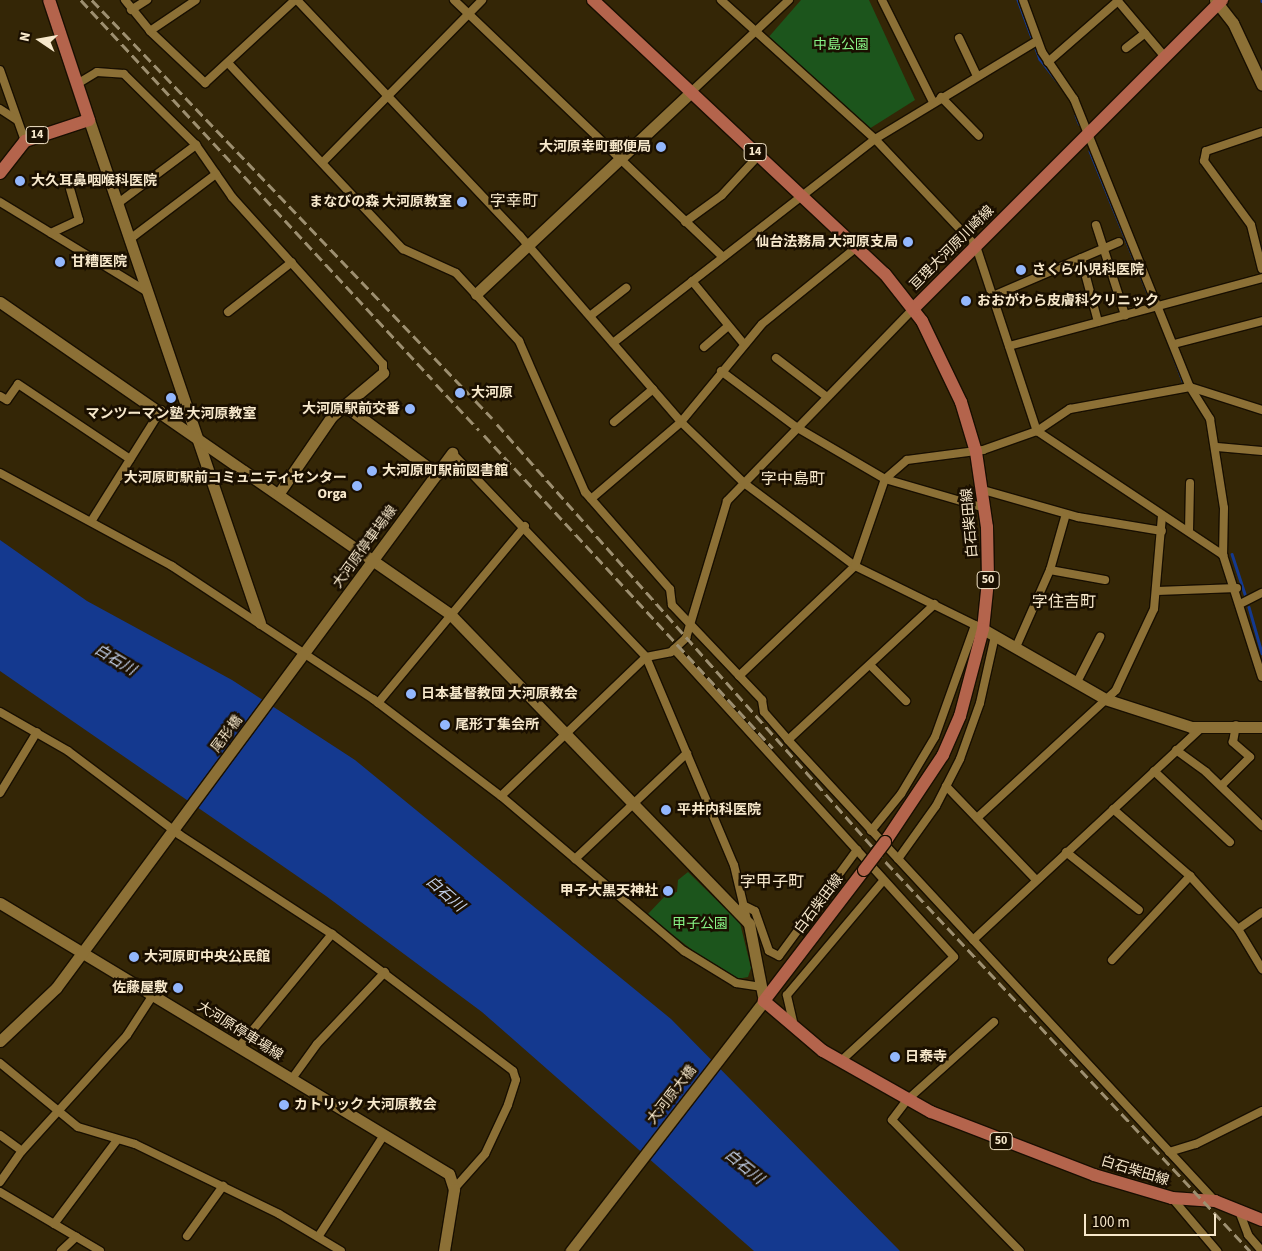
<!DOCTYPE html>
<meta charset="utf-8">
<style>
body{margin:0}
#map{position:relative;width:1262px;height:1251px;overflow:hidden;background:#342606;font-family:"Source Sans 3","Noto Sans JP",sans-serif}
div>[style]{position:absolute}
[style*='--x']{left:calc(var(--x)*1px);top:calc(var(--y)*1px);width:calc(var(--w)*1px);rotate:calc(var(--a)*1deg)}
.green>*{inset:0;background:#1c551c}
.water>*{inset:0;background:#14398f}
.stream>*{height:2.5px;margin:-1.25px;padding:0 1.25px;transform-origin:1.25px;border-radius:1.25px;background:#14398f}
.roads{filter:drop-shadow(1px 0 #180f01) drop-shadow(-1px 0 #180f01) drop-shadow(0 1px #180f01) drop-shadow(0 -1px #180f01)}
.street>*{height:8px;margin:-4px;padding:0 4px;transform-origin:4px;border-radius:4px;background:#8c7036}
.secondary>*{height:11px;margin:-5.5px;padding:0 5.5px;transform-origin:5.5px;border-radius:5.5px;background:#8c7036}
.primary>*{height:12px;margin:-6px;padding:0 6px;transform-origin:6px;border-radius:6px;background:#b4644c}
.rail>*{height:2.5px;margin-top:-1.25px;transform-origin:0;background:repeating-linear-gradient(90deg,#9d8f70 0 10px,transparent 0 15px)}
.bridges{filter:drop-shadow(1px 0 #180f01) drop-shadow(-1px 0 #180f01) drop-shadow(0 1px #180f01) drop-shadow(0 -1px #180f01)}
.primary-bridge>*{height:12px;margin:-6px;padding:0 6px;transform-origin:6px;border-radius:6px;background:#b4644c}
.dots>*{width:14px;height:14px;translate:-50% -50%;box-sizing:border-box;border:2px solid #1a0f00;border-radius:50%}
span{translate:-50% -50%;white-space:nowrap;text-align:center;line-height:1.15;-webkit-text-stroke:5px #1a0f00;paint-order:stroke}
.shield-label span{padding:1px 4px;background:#1a0f00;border:1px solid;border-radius:4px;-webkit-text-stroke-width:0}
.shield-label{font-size:12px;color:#f7e8cb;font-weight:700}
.park-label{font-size:14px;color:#89f586}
.poi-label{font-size:14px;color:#f7e8cb;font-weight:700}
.right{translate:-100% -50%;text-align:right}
.left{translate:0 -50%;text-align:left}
.street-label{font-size:14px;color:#f7e8cb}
.water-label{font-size:15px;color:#c3d0e8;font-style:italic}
.quarter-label{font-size:16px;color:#f7e8cb}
.north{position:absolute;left:15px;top:15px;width:50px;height:50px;-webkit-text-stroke:4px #1a0f00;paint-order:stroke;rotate:282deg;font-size:14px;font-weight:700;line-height:20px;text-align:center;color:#f7e8cb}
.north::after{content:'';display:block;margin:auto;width:18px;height:22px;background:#f7e8cb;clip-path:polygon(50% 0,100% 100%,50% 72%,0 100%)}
.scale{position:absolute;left:1084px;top:1214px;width:132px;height:22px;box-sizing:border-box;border:2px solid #f7e8cb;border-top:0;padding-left:6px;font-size:15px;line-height:18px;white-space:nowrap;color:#f7e8cb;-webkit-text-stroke:4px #1a0f00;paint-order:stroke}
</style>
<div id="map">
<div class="green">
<div style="clip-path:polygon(801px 0,869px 0,915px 100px,869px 129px,767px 39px)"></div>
<div style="clip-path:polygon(688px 872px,740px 923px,751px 968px,748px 977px,737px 979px,713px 966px,647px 915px,666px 895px,677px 892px,678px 880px)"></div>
</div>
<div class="water">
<div style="clip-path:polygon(0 540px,87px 601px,232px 680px,355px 760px,671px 1019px,900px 1251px,754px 1251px,482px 1012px,326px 896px,0 671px)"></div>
</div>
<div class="stream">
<div style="--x:1018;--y:0;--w:63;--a:69.6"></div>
<div style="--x:1040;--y:59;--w:39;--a:52"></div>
<div style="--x:1262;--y:0;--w:1;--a:90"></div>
<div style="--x:1076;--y:115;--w:9;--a:69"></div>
<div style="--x:1090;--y:151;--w:164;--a:67.8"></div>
<div style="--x:1164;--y:331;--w:53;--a:69.2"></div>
<div style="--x:1232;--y:554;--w:42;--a:72"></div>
<div style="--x:1249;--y:607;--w:48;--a:74.2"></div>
</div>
<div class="roads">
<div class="street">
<div style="--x:125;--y:0;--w:40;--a:51"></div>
<div style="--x:150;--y:31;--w:76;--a:43.4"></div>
<div style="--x:205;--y:83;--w:122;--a:-42.7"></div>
<div style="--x:297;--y:0;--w:325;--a:46.6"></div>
<div style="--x:520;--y:236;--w:246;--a:49.1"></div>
<div style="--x:681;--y:422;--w:88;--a:44.1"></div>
<div style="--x:744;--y:483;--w:139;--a:36.8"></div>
<div style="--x:855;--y:566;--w:143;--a:26.2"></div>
<div style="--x:454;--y:0;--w:372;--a:43.7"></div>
<div style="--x:721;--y:0;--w:207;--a:42.1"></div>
<div style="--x:875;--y:139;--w:147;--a:46.7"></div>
<div style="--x:976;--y:246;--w:195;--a:71.8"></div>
<div style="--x:1037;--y:431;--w:224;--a:33.7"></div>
<div style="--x:1223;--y:555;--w:128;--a:72.3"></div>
<div style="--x:882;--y:0;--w:114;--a:63.4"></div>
<div style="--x:1023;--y:0;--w:55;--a:69.9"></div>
<div style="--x:1042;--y:52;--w:57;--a:55.8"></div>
<div style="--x:1074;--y:99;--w:310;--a:68.1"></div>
<div style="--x:1190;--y:387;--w:38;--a:58"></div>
<div style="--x:1210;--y:419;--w:90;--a:81.1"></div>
<div style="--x:1224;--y:508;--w:47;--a:91.2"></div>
<div style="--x:1117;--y:0;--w:75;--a:49.9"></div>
<div style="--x:131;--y:10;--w:19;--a:-32"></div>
<div style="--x:150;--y:31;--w:55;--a:-34"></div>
<div style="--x:959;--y:38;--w:42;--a:64.7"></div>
<div style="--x:1126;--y:48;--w:24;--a:-38"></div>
<div style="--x:1048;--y:62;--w:93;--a:-41.1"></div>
<div style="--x:229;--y:64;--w:254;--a:46.8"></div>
<div style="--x:403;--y:249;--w:58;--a:24.4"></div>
<div style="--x:456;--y:273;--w:93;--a:47.2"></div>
<div style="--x:519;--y:341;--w:165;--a:66.4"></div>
<div style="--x:585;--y:492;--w:129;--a:48.8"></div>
<div style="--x:670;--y:589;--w:16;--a:83"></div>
<div style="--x:672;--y:605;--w:131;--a:46.5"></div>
<div style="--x:762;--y:700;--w:12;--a:81"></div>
<div style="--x:764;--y:712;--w:37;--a:49"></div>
<div style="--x:788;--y:740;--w:628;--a:47.19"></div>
<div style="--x:0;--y:70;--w:75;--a:70.6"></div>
<div style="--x:77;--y:84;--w:23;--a:-31"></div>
<div style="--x:97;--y:72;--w:27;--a:4"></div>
<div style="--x:124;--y:74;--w:101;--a:44.6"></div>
<div style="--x:196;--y:145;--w:63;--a:55.3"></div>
<div style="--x:232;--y:197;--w:225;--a:47.9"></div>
<div style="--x:383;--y:364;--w:9;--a:90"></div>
<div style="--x:692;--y:91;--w:133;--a:-43.2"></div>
<div style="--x:941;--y:97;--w:54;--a:45.7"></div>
<div style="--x:0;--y:109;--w:20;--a:33"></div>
<div style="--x:1262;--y:132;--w:59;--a:161.3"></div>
<div style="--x:1206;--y:151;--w:10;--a:101"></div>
<div style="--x:1204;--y:161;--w:79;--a:53.7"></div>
<div style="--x:1251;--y:225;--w:45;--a:76"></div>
<div style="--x:323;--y:162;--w:227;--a:-45.5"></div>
<div style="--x:0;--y:202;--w:171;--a:31.4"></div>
<div style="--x:117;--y:204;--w:99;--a:-36.8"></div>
<div style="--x:685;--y:222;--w:46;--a:-36.1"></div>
<div style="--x:722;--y:195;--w:54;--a:-47.2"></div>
<div style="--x:1096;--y:225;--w:95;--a:72.1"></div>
<div style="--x:51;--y:233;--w:31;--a:-25"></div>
<div style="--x:79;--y:220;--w:33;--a:-106"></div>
<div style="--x:130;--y:239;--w:108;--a:-37.1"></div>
<div style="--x:1081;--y:258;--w:66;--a:75.1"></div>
<div style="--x:692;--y:281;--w:80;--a:50.6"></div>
<div style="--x:993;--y:296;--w:137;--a:-23.2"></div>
<div style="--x:228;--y:312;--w:81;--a:-38"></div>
<div style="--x:590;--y:316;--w:46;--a:-37.9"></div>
<div style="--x:613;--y:343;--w:332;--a:-37.9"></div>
<div style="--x:875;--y:139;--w:189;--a:-31.2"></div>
<div style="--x:1174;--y:344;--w:91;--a:-14.6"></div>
<div style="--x:1009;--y:346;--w:262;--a:-15"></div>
<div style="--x:704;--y:347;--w:32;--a:-41"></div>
<div style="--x:776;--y:358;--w:64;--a:37.4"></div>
<div style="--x:721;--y:371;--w:94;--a:36.7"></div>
<div style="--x:796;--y:427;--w:103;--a:30.3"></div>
<div style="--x:885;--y:479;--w:104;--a:16.2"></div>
<div style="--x:0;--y:396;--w:8;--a:30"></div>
<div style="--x:7;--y:400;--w:19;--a:-55"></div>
<div style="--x:18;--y:384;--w:135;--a:33.8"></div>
<div style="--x:614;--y:422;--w:51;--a:-40.2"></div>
<div style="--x:1217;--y:447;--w:45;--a:5.1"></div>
<div style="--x:452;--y:453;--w:282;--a:46.4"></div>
<div style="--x:646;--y:657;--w:226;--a:67.1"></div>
<div style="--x:734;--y:865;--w:57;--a:76.7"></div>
<div style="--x:0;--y:473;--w:196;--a:28.4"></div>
<div style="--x:172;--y:566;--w:241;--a:33.5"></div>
<div style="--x:373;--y:699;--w:161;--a:37.2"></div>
<div style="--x:501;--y:796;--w:240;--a:40.3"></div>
<div style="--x:684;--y:951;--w:61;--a:31.6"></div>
<div style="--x:736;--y:983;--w:25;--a:9"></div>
<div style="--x:983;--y:490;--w:99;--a:15.9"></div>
<div style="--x:1078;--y:517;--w:85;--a:9.5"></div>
<div style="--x:591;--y:499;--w:118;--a:-40.5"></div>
<div style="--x:681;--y:422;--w:127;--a:-50.4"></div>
<div style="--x:762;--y:324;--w:124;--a:-39.1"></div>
<div style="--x:92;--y:520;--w:130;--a:-57.9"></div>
<div style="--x:1189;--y:531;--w:48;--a:-88.8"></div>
<div style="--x:1050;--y:570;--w:56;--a:10.3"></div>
<div style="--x:1157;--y:591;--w:80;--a:-2.1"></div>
<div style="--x:1242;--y:603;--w:22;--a:-27"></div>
<div style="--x:1016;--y:647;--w:84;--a:-66.2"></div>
<div style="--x:1050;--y:570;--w:58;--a:-74.1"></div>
<div style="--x:674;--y:649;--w:416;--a:47.7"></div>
<div style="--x:954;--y:957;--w:155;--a:137.4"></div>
<div style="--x:870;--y:665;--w:51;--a:45"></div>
<div style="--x:739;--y:676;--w:160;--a:-43.5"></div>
<div style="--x:855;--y:566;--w:92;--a:-71"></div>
<div style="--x:885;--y:479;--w:29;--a:-41"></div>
<div style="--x:907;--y:460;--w:77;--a:-7.5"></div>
<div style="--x:983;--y:450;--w:57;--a:-19.4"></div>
<div style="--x:1037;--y:431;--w:40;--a:-34"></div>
<div style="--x:1070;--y:409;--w:122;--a:-10.4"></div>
<div style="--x:1190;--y:387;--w:76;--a:17.7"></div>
<div style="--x:1077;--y:682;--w:51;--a:-62.9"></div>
<div style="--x:378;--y:703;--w:230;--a:-50.3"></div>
<div style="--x:0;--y:712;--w:78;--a:29.8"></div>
<div style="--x:68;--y:751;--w:140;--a:36.9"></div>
<div style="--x:180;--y:835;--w:181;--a:33.1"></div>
<div style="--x:332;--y:934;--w:227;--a:37.1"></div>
<div style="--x:513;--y:1071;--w:9;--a:72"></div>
<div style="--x:516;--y:1080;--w:26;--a:108"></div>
<div style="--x:508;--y:1105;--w:54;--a:115.1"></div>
<div style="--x:485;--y:1154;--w:47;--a:131.5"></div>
<div style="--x:788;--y:740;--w:200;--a:-42.8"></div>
<div style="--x:1176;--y:750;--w:37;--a:36"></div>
<div style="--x:1206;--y:772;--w:78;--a:44"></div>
<div style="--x:1154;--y:771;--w:104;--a:43.1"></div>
<div style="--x:946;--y:786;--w:130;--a:46.2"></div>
<div style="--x:1221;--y:786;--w:41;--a:-45"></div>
<div style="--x:1250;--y:757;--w:23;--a:-139"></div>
<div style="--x:1233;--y:742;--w:17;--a:-80"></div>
<div style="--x:0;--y:793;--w:71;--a:-58.8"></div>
<div style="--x:501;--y:796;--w:201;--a:-43.8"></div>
<div style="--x:646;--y:657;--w:25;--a:-11"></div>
<div style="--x:671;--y:652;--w:21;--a:-43"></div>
<div style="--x:686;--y:638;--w:143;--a:-73.3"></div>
<div style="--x:727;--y:501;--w:267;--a:-45.9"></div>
<div style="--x:1113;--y:809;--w:102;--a:41"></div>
<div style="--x:977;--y:818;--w:189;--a:-42.6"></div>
<div style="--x:1116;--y:690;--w:89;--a:-64.9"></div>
<div style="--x:1154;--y:609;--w:94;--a:-85.1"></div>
<div style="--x:871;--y:831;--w:48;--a:-51"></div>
<div style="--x:901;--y:794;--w:66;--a:-59.2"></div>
<div style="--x:935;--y:737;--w:119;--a:-70.3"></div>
<div style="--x:1066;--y:852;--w:93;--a:38.5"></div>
<div style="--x:575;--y:859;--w:154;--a:-43.4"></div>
<div style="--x:898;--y:859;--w:65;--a:-54.4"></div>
<div style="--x:936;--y:806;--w:53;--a:-62.9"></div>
<div style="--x:960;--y:759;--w:59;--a:-70.3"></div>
<div style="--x:980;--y:703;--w:69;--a:-77.4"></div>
<div style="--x:743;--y:905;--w:13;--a:27"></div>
<div style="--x:755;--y:911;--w:42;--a:70.7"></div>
<div style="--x:769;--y:951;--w:11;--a:27"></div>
<div style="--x:779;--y:956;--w:132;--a:-53.7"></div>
<div style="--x:1238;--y:929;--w:29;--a:-35"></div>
<div style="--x:973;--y:940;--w:311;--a:-42.9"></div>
<div style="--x:1112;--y:960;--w:115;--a:-47.1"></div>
<div style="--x:1190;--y:876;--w:72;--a:47.8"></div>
<div style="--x:1238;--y:929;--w:47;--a:59"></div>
<div style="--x:994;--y:1022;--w:117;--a:138.1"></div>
<div style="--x:907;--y:1100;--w:25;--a:127"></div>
<div style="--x:892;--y:1120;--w:183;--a:45.7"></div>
<div style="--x:794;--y:1026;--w:32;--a:-103"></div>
<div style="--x:787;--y:995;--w:150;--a:-49.9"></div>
<div style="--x:238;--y:1048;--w:148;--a:-50.5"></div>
<div style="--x:0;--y:1063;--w:101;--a:39.4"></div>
<div style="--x:78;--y:1127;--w:59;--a:16.6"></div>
<div style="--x:135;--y:1144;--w:160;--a:25.9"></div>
<div style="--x:279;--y:1214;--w:72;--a:30.8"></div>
<div style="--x:291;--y:1080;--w:44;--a:-54.2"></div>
<div style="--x:317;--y:1044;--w:99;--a:-46.6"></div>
<div style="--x:0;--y:1135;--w:27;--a:36"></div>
<div style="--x:1169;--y:1152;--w:28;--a:-17"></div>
<div style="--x:1196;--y:1144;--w:74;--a:-26.6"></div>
<div style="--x:0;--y:1182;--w:38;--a:-55"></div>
<div style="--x:22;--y:1151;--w:156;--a:-47.8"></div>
<div style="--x:127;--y:1035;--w:48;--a:-57"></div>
<div style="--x:0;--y:1192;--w:116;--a:30.5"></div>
<div style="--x:1172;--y:1198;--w:70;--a:49.7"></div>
<div style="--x:1239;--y:1211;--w:26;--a:69"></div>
<div style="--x:1248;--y:1235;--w:21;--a:49"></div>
<div style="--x:54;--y:1224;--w:105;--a:-53.1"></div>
<div style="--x:187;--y:1236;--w:62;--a:-54.2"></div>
<div style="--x:318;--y:1237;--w:121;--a:-57.1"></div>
<div style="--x:61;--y:1251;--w:21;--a:-43"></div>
</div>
<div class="secondary">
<div style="--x:1215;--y:0;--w:29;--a:52"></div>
<div style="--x:1233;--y:23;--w:68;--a:64.9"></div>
<div style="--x:89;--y:120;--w:531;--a:71.22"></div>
<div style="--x:476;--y:294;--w:296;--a:-43.2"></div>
<div style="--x:0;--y:302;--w:548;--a:34.73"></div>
<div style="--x:450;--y:614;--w:431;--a:46"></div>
<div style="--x:749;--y:924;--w:78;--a:79"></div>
<div style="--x:764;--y:1001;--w:316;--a:127.7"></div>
<div style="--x:344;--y:405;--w:116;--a:36.6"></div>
<div style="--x:279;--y:493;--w:93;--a:-55.5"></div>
<div style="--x:332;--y:416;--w:67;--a:-40.1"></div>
<div style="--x:983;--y:629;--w:141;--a:29.8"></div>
<div style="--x:1105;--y:699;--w:90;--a:18"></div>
<div style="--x:1191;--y:727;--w:71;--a:0"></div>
<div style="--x:0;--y:903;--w:524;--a:31.11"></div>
<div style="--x:449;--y:1174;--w:16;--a:72"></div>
<div style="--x:454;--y:1189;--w:63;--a:99.2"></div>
<div style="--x:0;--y:1041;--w:77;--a:-43.4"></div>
<div style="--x:56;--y:988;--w:666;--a:-53.49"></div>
</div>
<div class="primary">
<div style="--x:593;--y:0;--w:400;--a:43.2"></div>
<div style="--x:885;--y:274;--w:60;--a:51.8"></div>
<div style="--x:922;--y:321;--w:90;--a:64.3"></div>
<div style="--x:961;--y:402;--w:52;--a:73.3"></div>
<div style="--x:976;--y:452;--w:76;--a:81.7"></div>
<div style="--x:987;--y:527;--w:54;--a:88.9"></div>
<div style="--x:988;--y:581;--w:48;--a:95.9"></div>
<div style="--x:983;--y:629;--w:90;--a:104.8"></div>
<div style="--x:960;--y:716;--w:43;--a:113.6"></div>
<div style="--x:943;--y:755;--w:105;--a:123.7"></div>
<div style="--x:0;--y:173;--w:41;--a:-52"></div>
<div style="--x:25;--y:141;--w:67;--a:-18.2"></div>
<div style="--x:89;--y:120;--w:126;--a:-108.4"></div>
<div style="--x:913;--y:309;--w:437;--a:-45"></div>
<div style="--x:864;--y:870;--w:165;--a:127.4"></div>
<div style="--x:764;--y:1001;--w:77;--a:40.3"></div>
<div style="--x:823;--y:1051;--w:124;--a:29.5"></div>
<div style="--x:931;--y:1112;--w:175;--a:21.1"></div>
<div style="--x:1094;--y:1175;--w:81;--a:16.4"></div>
<div style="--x:1172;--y:1198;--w:43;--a:4"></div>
<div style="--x:1215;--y:1201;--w:51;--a:22"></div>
</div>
</div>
<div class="rail">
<div style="--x:81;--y:0;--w:517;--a:47.2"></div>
<div style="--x:92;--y:0;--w:579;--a:46.26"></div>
<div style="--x:436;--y:384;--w:63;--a:46.9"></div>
<div style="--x:497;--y:424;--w:586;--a:48.39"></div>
<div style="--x:886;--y:862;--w:533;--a:46.9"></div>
<div style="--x:484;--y:435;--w:426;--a:47.3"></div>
</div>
<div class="bridges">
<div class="primary-bridge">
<div style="--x:864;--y:870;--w:35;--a:-53"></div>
</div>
</div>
<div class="dots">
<div style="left:661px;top:147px;background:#93b7fd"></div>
<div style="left:20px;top:181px;background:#93b7fd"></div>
<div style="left:462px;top:202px;background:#93b7fd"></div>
<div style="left:908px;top:242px;background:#93b7fd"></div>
<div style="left:60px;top:262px;background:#93b7fd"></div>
<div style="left:1021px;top:270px;background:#93b7fd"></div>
<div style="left:966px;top:301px;background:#93b7fd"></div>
<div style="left:460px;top:393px;background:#93b7fd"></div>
<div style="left:171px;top:398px;background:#93b7fd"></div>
<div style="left:410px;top:409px;background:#93b7fd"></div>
<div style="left:372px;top:471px;background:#93b7fd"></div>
<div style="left:357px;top:486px;background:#93b7fd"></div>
<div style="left:411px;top:694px;background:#93b7fd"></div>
<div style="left:445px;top:725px;background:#93b7fd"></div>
<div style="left:666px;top:810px;background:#93b7fd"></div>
<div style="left:668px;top:891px;background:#93b7fd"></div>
<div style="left:134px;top:957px;background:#93b7fd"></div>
<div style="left:178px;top:988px;background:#93b7fd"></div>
<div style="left:895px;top:1057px;background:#93b7fd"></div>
<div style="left:284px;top:1105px;background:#93b7fd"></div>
</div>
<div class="shield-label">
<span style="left:37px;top:135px">14</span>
<span style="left:755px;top:152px">14</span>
<span style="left:988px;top:580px">50</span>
<span style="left:1001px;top:1141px">50</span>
</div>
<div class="park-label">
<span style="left:841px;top:45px">中島公園</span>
<span style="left:700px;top:924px">甲子公園</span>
</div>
<div class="poi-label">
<span class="right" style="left:651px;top:147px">大河原幸町郵便局</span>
<span class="left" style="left:31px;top:181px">大久耳鼻咽喉科医院</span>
<span class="right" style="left:452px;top:202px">まなびの森 大河原教室</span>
<span class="right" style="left:898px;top:242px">仙台法務局 大河原支局</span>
<span class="left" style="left:71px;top:262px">甘糟医院</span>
<span class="left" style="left:1032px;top:270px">さくら小児科医院</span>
<span class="left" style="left:977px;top:301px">おおがわら皮膚科クリニック</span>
<span class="left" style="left:471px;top:393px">大河原</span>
<span class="right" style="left:400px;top:409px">大河原駅前交番</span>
<span style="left:171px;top:414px">マンツーマン塾 大河原教室</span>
<span class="left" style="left:382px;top:471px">大河原町駅前図書館</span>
<span class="right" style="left:347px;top:486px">大河原町駅前コミュニティセンター<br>Orga</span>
<span class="left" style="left:421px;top:694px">日本基督教団 大河原教会</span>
<span class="left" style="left:455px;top:725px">尾形丁集会所</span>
<span class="left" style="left:677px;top:810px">平井内科医院</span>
<span class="right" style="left:658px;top:891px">甲子大黒天神社</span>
<span class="left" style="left:144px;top:957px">大河原町中央公民館</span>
<span class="right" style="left:168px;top:988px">佐藤屋敷</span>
<span class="left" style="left:905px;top:1057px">日泰寺</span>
<span class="left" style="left:294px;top:1105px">カトリック 大河原教会</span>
</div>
<div class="street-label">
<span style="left:952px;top:248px;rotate:-45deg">亘理大河原川崎線</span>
<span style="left:970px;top:523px;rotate:-95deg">白石柴田線</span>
<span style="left:365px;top:547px;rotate:-54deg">大河原停車場線</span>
<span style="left:227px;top:734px;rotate:-53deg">尾形橋</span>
<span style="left:819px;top:904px;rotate:-53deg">白石柴田線</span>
<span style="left:240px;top:1031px;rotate:32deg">大河原停車場線</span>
<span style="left:672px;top:1095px;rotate:-52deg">大河原大橋</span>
<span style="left:1135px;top:1171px;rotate:17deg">白石柴田線</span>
</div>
<div class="water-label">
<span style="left:115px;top:660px;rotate:31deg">白石川</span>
<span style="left:445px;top:894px;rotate:41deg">白石川</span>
<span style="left:744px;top:1167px;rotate:39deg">白石川</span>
</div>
<div class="quarter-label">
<span style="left:514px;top:201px">字幸町</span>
<span style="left:793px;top:479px">字中島町</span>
<span style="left:1064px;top:602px">字住吉町</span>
<span style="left:772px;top:882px">字甲子町</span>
</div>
<div class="north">N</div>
<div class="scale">100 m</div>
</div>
